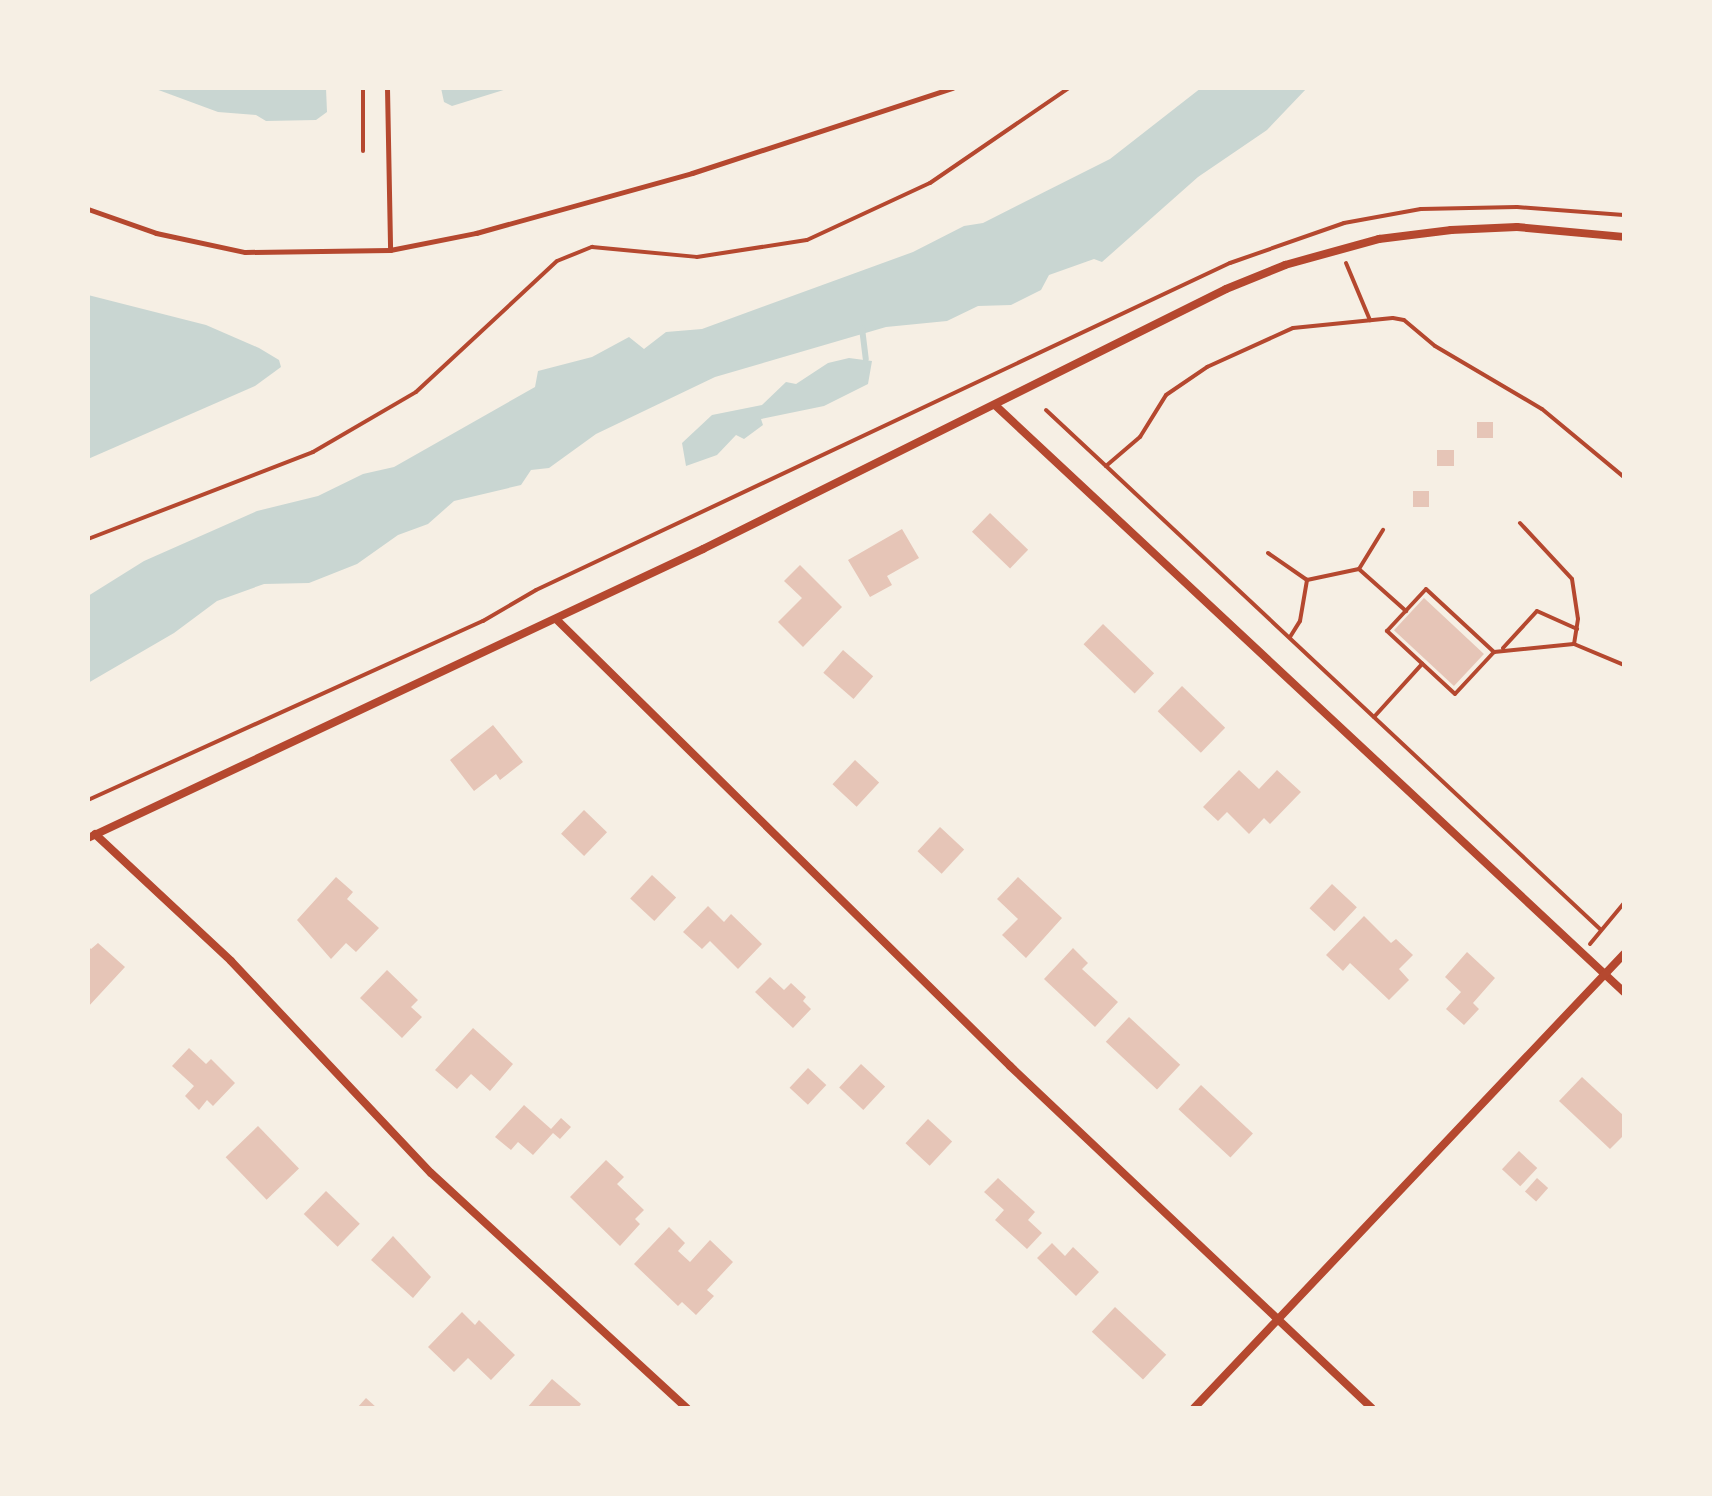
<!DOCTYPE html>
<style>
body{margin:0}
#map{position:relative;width:1712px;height:1496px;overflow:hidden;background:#f6efe4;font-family:"IBM Plex Sans",sans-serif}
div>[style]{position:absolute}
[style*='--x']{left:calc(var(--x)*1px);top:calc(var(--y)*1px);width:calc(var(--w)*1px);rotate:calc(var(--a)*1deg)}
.water>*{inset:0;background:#c9d6d2}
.stream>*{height:6px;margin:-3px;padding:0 3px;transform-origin:3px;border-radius:3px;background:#c9d6d2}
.building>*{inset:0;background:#e6c5b7;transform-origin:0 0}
.path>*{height:4px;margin:-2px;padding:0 2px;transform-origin:2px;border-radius:2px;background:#b5482f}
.service>*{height:5px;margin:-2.5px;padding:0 2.5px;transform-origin:2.5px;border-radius:2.5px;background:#b5482f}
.minor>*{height:8px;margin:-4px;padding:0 4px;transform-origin:4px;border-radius:4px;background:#b5482f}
span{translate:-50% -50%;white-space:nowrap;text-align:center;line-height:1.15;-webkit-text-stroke:6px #f6efe4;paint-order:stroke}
.frame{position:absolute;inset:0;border:90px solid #f6efe4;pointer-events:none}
</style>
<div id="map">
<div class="water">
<div style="clip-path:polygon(153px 88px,326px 88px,327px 112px,316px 120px,266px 121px,256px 115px,218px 112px)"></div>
<div style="clip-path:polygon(441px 88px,510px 88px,452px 106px,444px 102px)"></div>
<div style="clip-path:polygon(1201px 88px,1307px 88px,1267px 130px,1198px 177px,1102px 262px,1094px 259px,1049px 275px,1041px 290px,1011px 305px,978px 306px,947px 321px,886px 327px,715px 377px,596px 434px,549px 468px,531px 470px,521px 485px,454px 501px,428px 524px,398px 535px,357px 564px,309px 583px,264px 584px,217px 601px,174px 633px,88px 683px,88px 596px,144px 561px,257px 511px,318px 496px,363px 474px,394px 467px,535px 387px,538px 371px,592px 357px,629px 337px,644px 349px,666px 332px,702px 329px,913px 252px,964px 226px,983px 223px,1110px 159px)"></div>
<div style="clip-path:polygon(88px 295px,206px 325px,259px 348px,279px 360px,281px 367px,255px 386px,88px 459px)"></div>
<div style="clip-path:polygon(849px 358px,872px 361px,868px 384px,824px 406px,761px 419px,763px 425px,744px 439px,736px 435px,717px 455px,686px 466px,682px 443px,712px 415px,762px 405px,786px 382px,796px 384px,828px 363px)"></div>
</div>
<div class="stream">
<div style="--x:862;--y:328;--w:31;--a:83"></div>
</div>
<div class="building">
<div style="left:1477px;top:422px;width:16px;height:16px"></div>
<div style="left:1437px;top:450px;width:17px;height:16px"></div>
<div style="left:1413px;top:491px;width:16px;height:16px"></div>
<div style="left:990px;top:513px;width:53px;height:26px;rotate:44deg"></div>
<div style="clip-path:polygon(902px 529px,919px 558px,887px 576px,892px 585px,870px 597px,848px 560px)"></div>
<div style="clip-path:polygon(800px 565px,842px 607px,803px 647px,778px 622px,802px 598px,784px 581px)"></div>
<div style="left:1424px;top:598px;width:82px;height:44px;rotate:43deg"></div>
<div style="left:1103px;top:624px;width:71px;height:28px;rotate:44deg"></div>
<div style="left:843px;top:650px;width:40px;height:30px;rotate:41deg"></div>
<div style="left:1182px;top:686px;width:60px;height:35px;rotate:44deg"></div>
<div style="clip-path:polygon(493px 725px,523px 762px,500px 780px,496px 774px,474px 791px,450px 760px)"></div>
<div style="left:855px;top:760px;width:33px;height:33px;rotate:43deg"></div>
<div style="clip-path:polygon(1239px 770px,1259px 789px,1277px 770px,1301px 792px,1270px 824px,1264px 818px,1249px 834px,1227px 812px,1218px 821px,1203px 807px)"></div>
<div style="left:584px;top:810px;width:32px;height:33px;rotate:44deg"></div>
<div style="left:940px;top:827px;width:33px;height:33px;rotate:43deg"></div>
<div style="left:652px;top:875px;width:33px;height:32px;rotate:43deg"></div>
<div style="clip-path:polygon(336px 877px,353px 892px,347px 899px,379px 928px,356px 952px,346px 943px,331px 959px,297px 920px)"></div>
<div style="clip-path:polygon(1018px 877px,1062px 918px,1026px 958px,1002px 935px,1018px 919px,997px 899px)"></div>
<div style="left:1332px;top:884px;width:34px;height:33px;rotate:43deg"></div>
<div style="clip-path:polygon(708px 906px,724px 922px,731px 914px,762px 944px,738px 969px,710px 941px,702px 949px,683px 932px)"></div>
<div style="clip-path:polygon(1364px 916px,1391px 943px,1396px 939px,1413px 955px,1399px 969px,1409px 980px,1389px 1000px,1350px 963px,1343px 971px,1326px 955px)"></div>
<div style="clip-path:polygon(98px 943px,125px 967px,88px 1007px,88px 946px,91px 949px)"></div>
<div style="clip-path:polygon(1073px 948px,1088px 963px,1082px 969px,1118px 1002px,1095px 1027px,1044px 979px)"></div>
<div style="clip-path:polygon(1467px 952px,1495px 978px,1473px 1003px,1479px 1009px,1464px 1025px,1446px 1009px,1461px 992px,1445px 977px)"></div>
<div style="clip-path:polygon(387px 970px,418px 1000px,411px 1007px,422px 1017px,402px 1038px,360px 998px)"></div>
<div style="clip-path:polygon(770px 977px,784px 990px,791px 983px,806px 997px,803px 1001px,811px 1009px,793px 1028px,755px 992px)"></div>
<div style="left:1129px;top:1017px;width:70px;height:34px;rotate:43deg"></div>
<div style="clip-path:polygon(473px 1028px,513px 1064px,490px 1091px,471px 1074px,457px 1089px,435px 1070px)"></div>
<div style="clip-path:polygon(189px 1048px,206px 1064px,211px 1059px,235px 1083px,213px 1106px,207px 1100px,199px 1110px,185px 1096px,194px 1086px,172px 1066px)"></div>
<div style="left:861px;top:1064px;width:33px;height:32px;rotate:43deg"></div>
<div style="left:808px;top:1068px;width:25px;height:27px;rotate:43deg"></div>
<div style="clip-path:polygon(1582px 1077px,1624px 1116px,1624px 1135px,1610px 1149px,1559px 1101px)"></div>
<div style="left:1201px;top:1085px;width:71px;height:33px;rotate:43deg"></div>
<div style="clip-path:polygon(524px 1105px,551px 1129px,561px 1118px,571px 1127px,560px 1139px,553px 1133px,533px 1155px,518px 1142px,511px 1150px,495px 1137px)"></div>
<div style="left:928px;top:1119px;width:33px;height:33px;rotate:43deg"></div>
<div style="left:258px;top:1126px;width:59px;height:45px;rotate:46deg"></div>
<div style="left:1519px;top:1151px;width:25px;height:25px;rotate:43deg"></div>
<div style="clip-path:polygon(606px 1160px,624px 1177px,617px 1184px,644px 1210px,635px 1219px,640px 1224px,620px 1246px,570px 1197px)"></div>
<div style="clip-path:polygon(998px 1178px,1035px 1212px,1028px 1220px,1042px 1233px,1027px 1249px,995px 1220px,1004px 1210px,984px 1192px)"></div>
<div style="left:1537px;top:1178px;width:15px;height:18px;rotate:42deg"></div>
<div style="left:326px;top:1191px;width:47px;height:32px;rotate:44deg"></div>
<div style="clip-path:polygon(669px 1227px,685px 1243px,678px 1251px,690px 1262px,710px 1240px,733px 1262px,707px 1290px,714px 1296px,696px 1315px,682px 1302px,678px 1306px,634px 1264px)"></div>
<div style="clip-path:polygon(393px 1236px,431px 1277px,413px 1298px,371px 1260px)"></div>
<div style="clip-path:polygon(1052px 1243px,1065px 1256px,1073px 1247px,1099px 1272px,1076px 1296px,1037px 1258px)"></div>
<div style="left:1115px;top:1307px;width:70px;height:34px;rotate:43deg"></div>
<div style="clip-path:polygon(462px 1312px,475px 1325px,479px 1320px,515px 1355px,491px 1380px,468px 1358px,454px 1372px,428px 1347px)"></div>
<div style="clip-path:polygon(552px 1379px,581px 1404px,578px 1408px,527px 1408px)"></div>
<div style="clip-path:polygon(366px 1398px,377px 1408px,357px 1408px)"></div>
</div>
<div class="path">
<div style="--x:363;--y:151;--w:63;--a:-90"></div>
<div style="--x:1346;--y:263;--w:62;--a:67.2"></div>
<div style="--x:1046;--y:410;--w:82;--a:43"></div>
<div style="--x:1106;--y:466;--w:45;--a:-40.5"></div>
<div style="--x:1140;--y:437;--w:49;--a:-58.2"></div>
<div style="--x:1166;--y:395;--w:50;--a:-34.3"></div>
<div style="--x:1207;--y:367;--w:94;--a:-24.4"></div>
<div style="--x:1293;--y:328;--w:100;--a:-5.7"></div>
<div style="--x:1393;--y:318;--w:11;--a:10"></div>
<div style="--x:1404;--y:320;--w:40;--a:40"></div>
<div style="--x:1435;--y:346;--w:124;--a:30.5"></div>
<div style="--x:1542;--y:409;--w:107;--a:39.7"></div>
<div style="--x:1106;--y:466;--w:677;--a:43.14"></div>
<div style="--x:1520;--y:523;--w:76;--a:47.1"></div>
<div style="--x:1572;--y:579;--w:40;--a:81.5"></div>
<div style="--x:1578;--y:619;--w:25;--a:99"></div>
<div style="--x:88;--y:539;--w:241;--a:-21.1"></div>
<div style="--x:313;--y:452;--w:119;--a:-30.2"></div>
<div style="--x:416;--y:392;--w:192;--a:-42.9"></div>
<div style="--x:557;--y:261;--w:38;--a:-22"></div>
<div style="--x:592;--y:247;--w:105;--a:5.4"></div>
<div style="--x:697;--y:257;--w:111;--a:-8.8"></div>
<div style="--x:807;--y:240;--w:136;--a:-24.9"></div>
<div style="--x:930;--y:183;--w:168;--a:-34.4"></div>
<div style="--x:1268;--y:553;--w:47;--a:34.7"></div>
<div style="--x:1360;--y:570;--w:62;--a:41.7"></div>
<div style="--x:1426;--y:589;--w:93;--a:42.8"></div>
<div style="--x:1494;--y:652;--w:57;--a:132.9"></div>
<div style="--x:1455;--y:694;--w:93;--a:-137.2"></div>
<div style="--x:1387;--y:631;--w:57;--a:-47.1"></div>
<div style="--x:1290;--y:637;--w:19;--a:-58"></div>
<div style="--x:1300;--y:621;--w:42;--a:-80.3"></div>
<div style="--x:1307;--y:580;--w:53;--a:-11.9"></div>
<div style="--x:1359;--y:569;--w:46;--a:-58.4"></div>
<div style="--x:1503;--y:648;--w:50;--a:-47.4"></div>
<div style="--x:1537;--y:611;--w:44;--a:24.2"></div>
<div style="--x:1494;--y:652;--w:80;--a:-5.7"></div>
<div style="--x:1574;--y:644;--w:54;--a:22.8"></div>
<div style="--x:1374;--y:717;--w:72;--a:-47.8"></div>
<div style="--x:88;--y:800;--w:434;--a:-24.4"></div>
<div style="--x:483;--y:621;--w:61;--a:-30.3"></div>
<div style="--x:536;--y:590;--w:767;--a:-25.23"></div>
<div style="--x:1230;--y:263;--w:121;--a:-19.3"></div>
<div style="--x:1344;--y:223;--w:78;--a:-10.3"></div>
<div style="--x:1421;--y:209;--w:96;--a:-1.2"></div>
<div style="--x:1517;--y:207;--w:107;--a:4.3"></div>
<div style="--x:1590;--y:944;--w:53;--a:-50.3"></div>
</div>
<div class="service">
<div style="--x:387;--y:88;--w:162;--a:88.9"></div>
<div style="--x:390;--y:250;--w:88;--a:-11.2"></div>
<div style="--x:476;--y:233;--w:224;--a:-15.5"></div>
<div style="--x:692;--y:173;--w:274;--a:-18.1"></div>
<div style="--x:88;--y:209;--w:72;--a:19.4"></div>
<div style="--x:156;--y:233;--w:91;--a:12.1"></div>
<div style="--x:245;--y:252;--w:145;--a:-0.8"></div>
</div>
<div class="minor">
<div style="--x:996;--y:406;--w:859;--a:43.02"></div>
<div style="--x:556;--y:619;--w:637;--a:44.55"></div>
<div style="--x:1010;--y:1066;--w:498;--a:43.4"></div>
<div style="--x:95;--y:834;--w:186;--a:43"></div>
<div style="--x:231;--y:961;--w:291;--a:46.7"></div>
<div style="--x:431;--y:1173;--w:348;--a:42.6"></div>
<div style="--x:88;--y:838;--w:680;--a:-25.17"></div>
<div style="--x:703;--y:549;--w:584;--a:-26.43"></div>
<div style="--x:1226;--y:289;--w:64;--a:-22.1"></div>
<div style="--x:1285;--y:265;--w:98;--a:-15.5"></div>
<div style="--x:1379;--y:239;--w:73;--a:-7.1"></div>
<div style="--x:1451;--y:230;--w:66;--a:-2.6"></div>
<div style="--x:1517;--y:227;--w:107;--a:5.3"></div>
<div style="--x:1194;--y:1408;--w:625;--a:-46.56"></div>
</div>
<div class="frame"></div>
</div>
